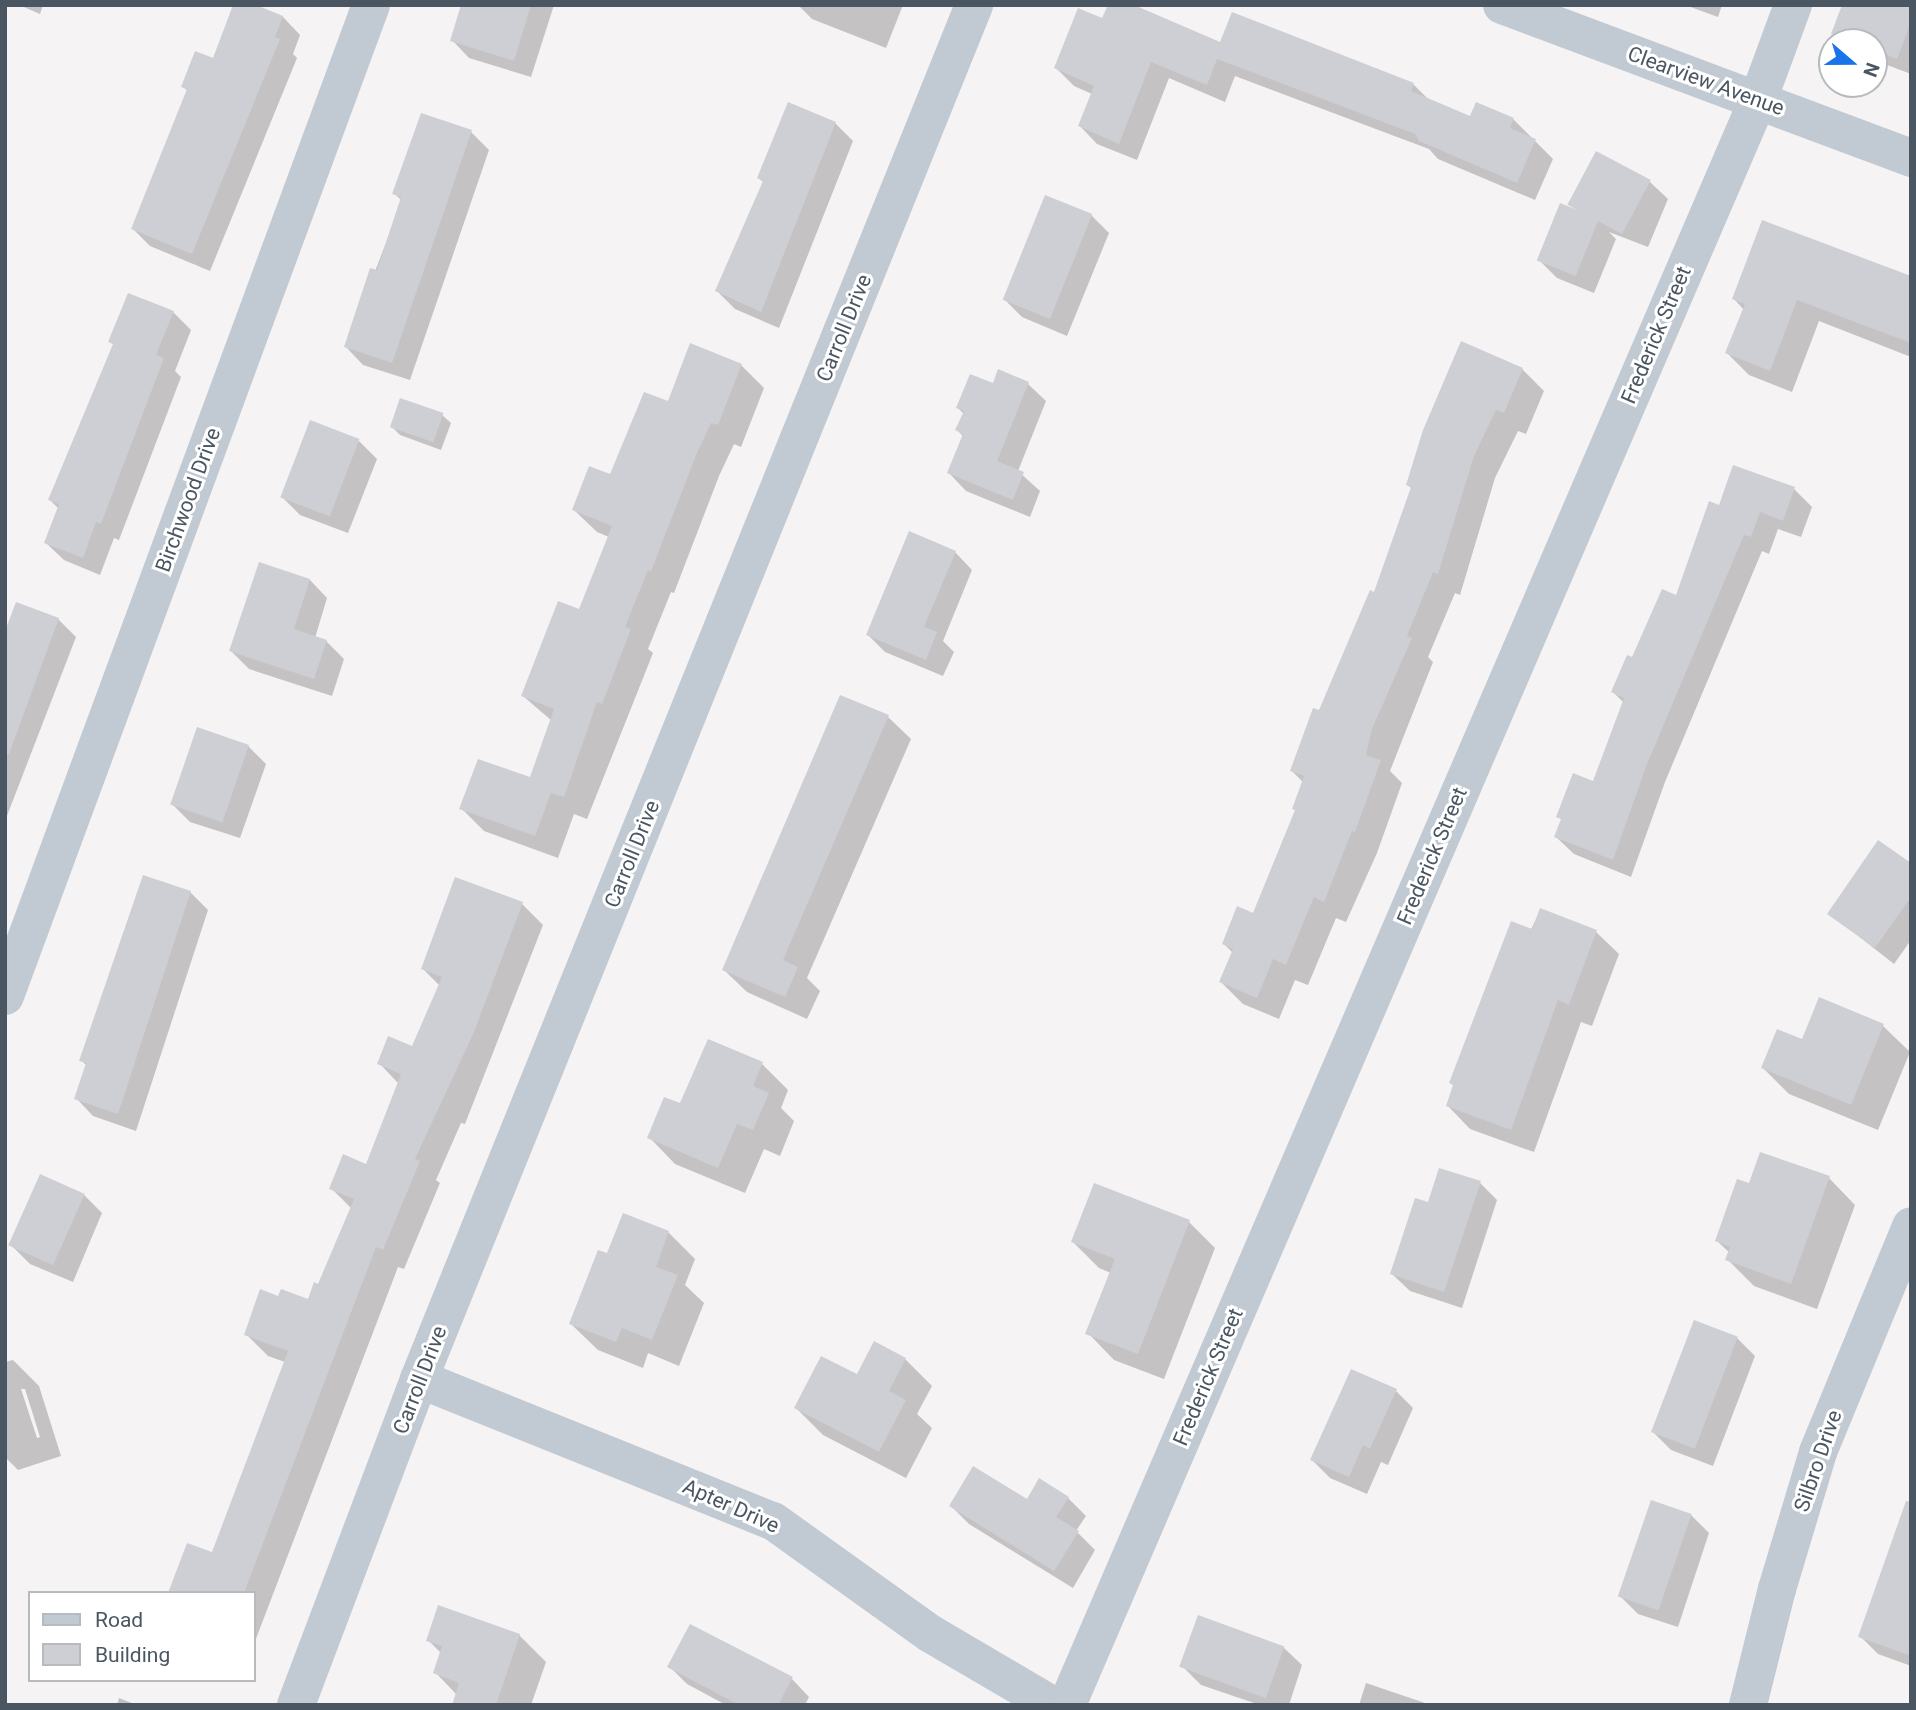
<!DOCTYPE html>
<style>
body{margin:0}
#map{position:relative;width:1916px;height:1710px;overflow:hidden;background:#f5f3f3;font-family:Roboto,sans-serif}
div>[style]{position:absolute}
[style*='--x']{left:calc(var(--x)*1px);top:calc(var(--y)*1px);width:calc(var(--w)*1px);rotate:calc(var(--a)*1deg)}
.shadow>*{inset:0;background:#0003}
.building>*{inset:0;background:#cdcfd5;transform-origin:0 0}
.minor>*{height:38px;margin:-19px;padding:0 19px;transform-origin:19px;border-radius:19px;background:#c1cad2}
.tertiary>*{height:38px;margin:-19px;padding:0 19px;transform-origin:19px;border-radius:19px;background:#c1cad2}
span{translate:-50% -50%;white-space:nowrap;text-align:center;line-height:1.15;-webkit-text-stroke:6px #fff;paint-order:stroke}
.street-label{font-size:21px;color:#4a5661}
.frame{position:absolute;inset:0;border:7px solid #4a5661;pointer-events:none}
.legend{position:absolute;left:28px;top:1591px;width:228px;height:91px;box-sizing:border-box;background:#fff;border:2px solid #b7bbc0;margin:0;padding:9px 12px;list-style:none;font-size:21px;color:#4a5661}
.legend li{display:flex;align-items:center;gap:14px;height:35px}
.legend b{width:35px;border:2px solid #b7bbc0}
.north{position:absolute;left:1818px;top:28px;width:70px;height:70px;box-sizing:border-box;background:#fff;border:2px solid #b7bbc0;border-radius:50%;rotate:110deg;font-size:19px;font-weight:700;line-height:28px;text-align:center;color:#4a5661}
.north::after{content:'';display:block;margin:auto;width:24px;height:32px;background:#1a73e8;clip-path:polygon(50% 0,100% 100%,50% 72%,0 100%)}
</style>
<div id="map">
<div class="shadow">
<div style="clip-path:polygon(19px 5px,43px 5px,40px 14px)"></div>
<div style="clip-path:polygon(463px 5px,554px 5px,531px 77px,469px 58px,452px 40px)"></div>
<div style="clip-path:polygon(798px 5px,903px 5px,886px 48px,812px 19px)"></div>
<div style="clip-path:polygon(1685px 5px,1722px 5px,1718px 17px)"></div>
<div style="clip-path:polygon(1911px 5px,1911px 74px,1874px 60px,1874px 42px,1842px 42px,1833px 34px)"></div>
<div style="clip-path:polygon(283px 17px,300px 35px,293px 54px,297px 58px,210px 271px,150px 246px,133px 229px,188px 91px,183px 87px,214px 60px)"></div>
<div style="clip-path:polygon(1103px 21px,1413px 84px,1430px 101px,1471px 119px,1513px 119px,1553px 159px,1535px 200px,1438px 159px,1429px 149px,1235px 76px,1225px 102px,1169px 78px,1137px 160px,1097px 144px,1080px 126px,1092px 94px,1074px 86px,1056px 68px)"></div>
<div style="clip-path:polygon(835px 123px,853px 141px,779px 328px,735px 309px,717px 291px,764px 183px,759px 178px)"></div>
<div style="clip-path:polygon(471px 132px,489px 150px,410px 380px,363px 365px,346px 347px,402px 201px,394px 193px)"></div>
<div style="clip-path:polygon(1650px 182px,1668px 199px,1648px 247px,1609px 232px,1616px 239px,1594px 293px,1557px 278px,1539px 260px,1582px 214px,1575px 207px)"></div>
<div style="clip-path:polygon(1091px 215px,1109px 233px,1067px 336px,1022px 317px,1004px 299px)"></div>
<div style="clip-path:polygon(1911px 278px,1911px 357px,1819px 321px,1792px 392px,1749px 375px,1727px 353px,1744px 310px,1734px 299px)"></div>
<div style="clip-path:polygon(173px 312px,191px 330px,175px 371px,181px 377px,119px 540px,114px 538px,100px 575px,64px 560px,46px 543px,59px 509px,50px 500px,115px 346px,110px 341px)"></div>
<div style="clip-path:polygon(741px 365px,764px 388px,741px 447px,734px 444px,719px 476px,674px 593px,671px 592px,648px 649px,653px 653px,587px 819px,574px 814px,558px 858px,484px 831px,461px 808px,531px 779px,552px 721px,523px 696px,580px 612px,609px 537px,597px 532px,574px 510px,611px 477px,669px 403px)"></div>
<div style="clip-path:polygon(1522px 369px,1544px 391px,1526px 434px,1518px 431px,1495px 478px,1460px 595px,1455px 593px,1428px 657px,1433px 662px,1390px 771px,1402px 783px,1377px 853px,1346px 922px,1336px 918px,1308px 985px,1295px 980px,1279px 1019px,1243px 1004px,1221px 982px,1233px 953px,1224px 944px,1254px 915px,1296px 811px,1303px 782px,1292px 771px,1375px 594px,1412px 489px,1408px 485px)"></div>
<div style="clip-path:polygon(999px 371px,1028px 384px,1046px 401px,1018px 471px,1040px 491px,1030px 517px,966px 491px,949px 473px,964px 437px,957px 430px,964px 414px,958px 408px,994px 385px)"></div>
<div style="clip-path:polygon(442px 415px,451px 423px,441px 450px,400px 435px,391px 426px)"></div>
<div style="clip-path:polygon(359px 441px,377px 459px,348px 533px,300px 515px,282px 497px)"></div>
<div style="clip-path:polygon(1794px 489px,1812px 507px,1801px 537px,1778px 529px,1769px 554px,1762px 551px,1665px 782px,1631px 877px,1574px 854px,1556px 837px,1562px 820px,1558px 816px,1594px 783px,1624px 703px,1613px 692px,1677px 597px,1720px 507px)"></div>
<div style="clip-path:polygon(955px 552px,972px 570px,943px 641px,954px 652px,943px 676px,885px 652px,868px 635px)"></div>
<div style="clip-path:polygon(310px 580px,327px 598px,315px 638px,326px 641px,344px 659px,332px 696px,249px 669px,231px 651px)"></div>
<div style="clip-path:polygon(58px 619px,76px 637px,5px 821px,5px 635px)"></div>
<div style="clip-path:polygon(841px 697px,888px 717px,911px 739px,807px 978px,820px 991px,807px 1019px,747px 992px,724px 970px)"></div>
<div style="clip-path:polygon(248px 746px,266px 764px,240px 838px,190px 822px,172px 804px)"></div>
<div style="clip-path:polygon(1911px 865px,1911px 940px,1894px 964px,1829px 913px)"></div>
<div style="clip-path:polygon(190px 892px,208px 910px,136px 1131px,93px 1116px,76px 1098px,87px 1066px,81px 1060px)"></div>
<div style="clip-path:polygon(522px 904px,543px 925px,465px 1124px,461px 1123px,436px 1180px,440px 1183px,404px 1269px,398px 1267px,254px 1644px,254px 1593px,170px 1593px,213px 1554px,285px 1362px,268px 1356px,246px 1334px,280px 1298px,309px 1301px,319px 1286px,352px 1209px,331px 1188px,367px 1166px,399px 1084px,379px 1063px,413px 1049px,440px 986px,423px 969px)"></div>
<div style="clip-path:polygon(1541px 910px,1596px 932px,1619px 954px,1592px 1026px,1581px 1022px,1534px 1152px,1470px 1129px,1448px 1106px,1455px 1087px,1451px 1083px)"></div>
<div style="clip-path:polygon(1883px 1026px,1910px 1052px,1878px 1130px,1789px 1094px,1763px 1068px,1803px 1042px)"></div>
<div style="clip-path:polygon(762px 1064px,788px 1090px,781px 1108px,794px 1121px,780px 1156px,764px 1149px,745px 1193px,675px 1164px,649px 1137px,681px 1106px)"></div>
<div style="clip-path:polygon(1829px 1178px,1855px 1205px,1817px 1309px,1754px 1286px,1727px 1259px,1730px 1253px,1717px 1241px,1750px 1185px)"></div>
<div style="clip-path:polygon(1480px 1183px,1497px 1200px,1462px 1308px,1410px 1291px,1392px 1274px,1429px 1204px)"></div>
<div style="clip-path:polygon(84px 1195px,102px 1213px,73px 1282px,30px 1264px,12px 1246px)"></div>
<div style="clip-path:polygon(1189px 1222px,1215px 1248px,1164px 1379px,1114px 1360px,1088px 1333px,1111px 1273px,1099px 1268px,1073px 1242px)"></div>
<div style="clip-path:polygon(668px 1232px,695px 1259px,685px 1285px,704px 1303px,679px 1366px,648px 1353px,643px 1368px,598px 1350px,571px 1324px,608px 1255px)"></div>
<div style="clip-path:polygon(1737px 1338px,1755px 1356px,1713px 1466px,1671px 1450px,1653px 1432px)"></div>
<div style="clip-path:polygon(905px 1359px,932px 1386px,917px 1414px,932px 1428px,906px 1478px,823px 1435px,796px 1408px,858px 1376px)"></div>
<div style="clip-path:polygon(evenodd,13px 1360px,39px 1386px,61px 1456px,18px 1470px,5px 1457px,5px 1362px,13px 1360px,21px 1389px,25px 1389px,40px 1437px,37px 1438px,21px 1389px)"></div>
<div style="clip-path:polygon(1396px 1391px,1413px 1408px,1388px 1465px,1381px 1462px,1367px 1494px,1330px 1478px,1312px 1460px)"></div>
<div style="clip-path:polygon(1068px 1498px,1086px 1516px,1076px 1531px,1095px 1550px,1073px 1588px,969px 1524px,951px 1506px)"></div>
<div style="clip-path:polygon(1691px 1515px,1709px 1533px,1678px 1627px,1638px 1614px,1620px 1596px)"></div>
<div style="clip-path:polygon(1911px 1553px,1911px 1666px,1878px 1654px,1860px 1636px)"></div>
<div style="clip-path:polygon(519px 1635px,546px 1662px,531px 1705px,454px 1705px,457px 1695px,435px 1672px,441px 1653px,428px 1640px)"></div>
<div style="clip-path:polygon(1284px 1648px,1302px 1665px,1289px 1705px,1260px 1705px,1201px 1685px,1183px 1667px)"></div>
<div style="clip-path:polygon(670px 1667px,792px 1679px,809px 1697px,805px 1705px,726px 1705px,687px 1684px)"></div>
<div style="clip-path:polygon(1366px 1683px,1431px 1705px,1359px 1705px)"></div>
<div style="clip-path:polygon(119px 1698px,137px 1705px,117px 1705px)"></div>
</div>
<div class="building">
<div style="clip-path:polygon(233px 5px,256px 5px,283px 16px,275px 37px,280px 39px,192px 254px,131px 229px,187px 89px,181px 87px,195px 51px,213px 58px)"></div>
<div style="clip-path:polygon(461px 5px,531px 5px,514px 61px,450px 41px)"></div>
<div style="clip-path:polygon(1108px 5px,1134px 5px,1220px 42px,1232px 12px,1414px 83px,1411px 91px,1470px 116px,1476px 102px,1514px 118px,1510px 128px,1536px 139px,1517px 183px,1419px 141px,1415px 134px,1217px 59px,1207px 85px,1151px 62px,1119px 144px,1078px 126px,1094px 86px,1054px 68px,1078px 8px,1102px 18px)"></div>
<div style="clip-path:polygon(1842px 5px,1911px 5px,1911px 22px,1897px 59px,1874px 50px,1874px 42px,1852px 42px,1831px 34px)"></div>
<div style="clip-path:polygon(788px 102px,836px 122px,761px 312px,715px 291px,763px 181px,757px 178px)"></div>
<div style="clip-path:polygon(421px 113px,472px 130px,392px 363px,344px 347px,370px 268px,377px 270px,401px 197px,392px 194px)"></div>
<div style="left:1596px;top:151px;width:62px;height:61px;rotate:28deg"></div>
<div style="left:1045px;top:195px;width:51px;height:113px;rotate:22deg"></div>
<div style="left:1560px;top:203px;width:42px;height:62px;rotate:22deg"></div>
<div style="clip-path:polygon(1762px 220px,1911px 276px,1911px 343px,1797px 300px,1770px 371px,1725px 353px,1745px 304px,1732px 299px)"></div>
<div style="clip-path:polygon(128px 293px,174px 311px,156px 355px,164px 358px,101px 524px,96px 522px,83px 558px,44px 543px,59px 504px,48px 500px,113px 344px,108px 342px)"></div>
<div style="clip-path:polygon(1461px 341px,1523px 368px,1504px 413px,1496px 410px,1474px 456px,1438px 574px,1433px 572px,1407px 636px,1412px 638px,1372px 729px,1366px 755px,1381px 760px,1355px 832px,1352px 831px,1324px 902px,1314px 897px,1286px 965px,1273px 959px,1257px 998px,1219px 982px,1233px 949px,1222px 944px,1237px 906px,1253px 913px,1295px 810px,1292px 809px,1304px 776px,1290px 771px,1313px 708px,1319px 710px,1370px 590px,1374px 592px,1411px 487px,1406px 485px,1423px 430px)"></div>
<div style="clip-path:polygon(690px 343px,742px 364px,718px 425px,711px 423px,697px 453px,651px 571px,648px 570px,625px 627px,631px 629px,602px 704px,597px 702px,564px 797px,551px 793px,535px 836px,459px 809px,478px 759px,530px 777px,554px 709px,521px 696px,558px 601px,579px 609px,612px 526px,572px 510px,589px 466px,610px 474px,644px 392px,668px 401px)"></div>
<div style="clip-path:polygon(998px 369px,1029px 382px,997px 461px,1024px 472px,1013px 500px,947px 473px,963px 434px,955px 430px,964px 411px,956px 408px,970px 374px,993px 383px)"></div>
<div style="left:400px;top:398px;width:46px;height:31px;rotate:19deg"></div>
<div style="left:310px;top:420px;width:53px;height:83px;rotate:21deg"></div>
<div style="clip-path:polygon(1733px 465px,1795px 487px,1783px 521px,1760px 512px,1751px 537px,1744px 535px,1647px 764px,1613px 860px,1554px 837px,1561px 819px,1556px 817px,1573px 773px,1593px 781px,1624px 698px,1611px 692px,1627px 655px,1632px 657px,1662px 589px,1676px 595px,1709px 501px,1719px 505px)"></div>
<div style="clip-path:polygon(909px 531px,956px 551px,924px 627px,937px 632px,926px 660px,866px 635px)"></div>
<div style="clip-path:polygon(259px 562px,310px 579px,294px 629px,327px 640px,314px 679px,229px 651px)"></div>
<div style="clip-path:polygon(16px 602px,59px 618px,9px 754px,5px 754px,5px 631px)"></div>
<div style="clip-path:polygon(840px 695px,889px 715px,783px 960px,798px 967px,785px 997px,722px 970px)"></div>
<div style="left:197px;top:727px;width:55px;height:82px;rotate:19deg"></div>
<div style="clip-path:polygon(1878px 840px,1911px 863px,1911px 897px,1875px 948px,1827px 914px)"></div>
<div style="clip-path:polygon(143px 875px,191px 891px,118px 1114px,74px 1099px,86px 1063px,79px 1061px)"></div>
<div style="clip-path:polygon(455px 877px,523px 902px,474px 1032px,415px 1159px,420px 1161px,383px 1250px,376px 1247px,244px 1593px,168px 1593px,187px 1543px,212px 1552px,288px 1351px,244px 1335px,260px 1289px,278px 1296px,281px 1289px,308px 1299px,314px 1282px,318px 1284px,354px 1199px,329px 1189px,343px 1154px,366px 1164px,401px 1074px,377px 1064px,388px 1036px,412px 1046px,442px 977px,421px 969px)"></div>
<div style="clip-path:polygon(1540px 908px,1597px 930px,1569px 1005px,1558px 1000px,1511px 1130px,1446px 1106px,1453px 1085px,1449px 1083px,1511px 921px,1532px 929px)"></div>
<div style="clip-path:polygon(1819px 997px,1884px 1024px,1851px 1105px,1761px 1068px,1777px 1029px,1802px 1039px)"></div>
<div style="clip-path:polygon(708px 1039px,763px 1062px,753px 1086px,769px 1093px,753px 1130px,737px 1124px,718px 1168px,647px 1138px,664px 1097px,680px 1103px)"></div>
<div style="clip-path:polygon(1760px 1152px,1830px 1176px,1791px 1284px,1725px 1260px,1730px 1247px,1715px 1241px,1737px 1179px,1749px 1183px)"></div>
<div style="clip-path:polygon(1439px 1168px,1481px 1181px,1444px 1292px,1390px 1274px,1415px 1198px,1428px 1202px)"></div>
<div style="left:40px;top:1174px;width:49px;height:78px;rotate:24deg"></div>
<div style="clip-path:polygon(1094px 1183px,1190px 1220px,1138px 1354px,1085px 1334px,1115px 1259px,1071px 1242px)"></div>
<div style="clip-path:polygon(623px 1213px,669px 1231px,656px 1267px,678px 1275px,652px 1340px,622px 1328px,616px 1342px,569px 1324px,598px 1250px,607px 1253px)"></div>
<div style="left:1694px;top:1320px;width:47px;height:120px;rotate:21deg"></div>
<div style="clip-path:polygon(874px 1341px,906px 1358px,889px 1391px,906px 1400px,879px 1452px,794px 1408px,821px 1356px,857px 1374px)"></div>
<div style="clip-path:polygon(1351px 1369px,1397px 1389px,1370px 1449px,1363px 1445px,1349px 1477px,1310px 1460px)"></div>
<div style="clip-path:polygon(973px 1466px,1027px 1499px,1039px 1478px,1069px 1497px,1056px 1517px,1079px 1531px,1054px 1571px,949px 1506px)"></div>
<div style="left:1651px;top:1500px;width:43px;height:102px;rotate:19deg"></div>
<div style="clip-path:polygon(1906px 1501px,1911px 1502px,1911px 1656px,1858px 1637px)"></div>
<div style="clip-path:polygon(438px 1605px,520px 1634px,496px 1705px,452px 1705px,459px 1683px,433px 1673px,442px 1646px,426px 1641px)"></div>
<div style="left:1198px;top:1615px;width:92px;height:55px;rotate:20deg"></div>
<div style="clip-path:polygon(690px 1624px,793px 1677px,778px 1705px,739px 1705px,667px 1667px)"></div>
</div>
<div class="minor">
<div style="--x:5;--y:996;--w:1056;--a:-69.73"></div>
<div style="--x:419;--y:1379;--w:381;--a:21.9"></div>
<div style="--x:773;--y:1521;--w:194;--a:35.6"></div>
<div style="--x:931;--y:1634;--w:140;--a:30.4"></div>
<div style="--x:296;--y:1705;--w:348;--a:-69.3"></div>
<div style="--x:419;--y:1379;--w:1482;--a:-68"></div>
<div style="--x:1067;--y:1705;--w:1747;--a:-66.71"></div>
<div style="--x:1758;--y:100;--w:101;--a:-69.8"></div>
<div style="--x:1748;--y:1705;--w:120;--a:-76"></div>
<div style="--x:1777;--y:1589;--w:143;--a:-73.3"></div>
<div style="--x:1818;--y:1452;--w:244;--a:-67.6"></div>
</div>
<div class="tertiary">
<div style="--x:1502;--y:5;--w:437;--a:20.5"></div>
</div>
<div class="street-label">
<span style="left:1706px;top:81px;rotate:20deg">Clearview Avenue</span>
<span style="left:844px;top:328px;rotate:-68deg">Carroll Drive</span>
<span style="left:1656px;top:335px;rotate:-67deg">Frederick Street</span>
<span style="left:188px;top:500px;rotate:-70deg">Birchwood Drive</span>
<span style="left:632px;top:854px;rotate:-68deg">Carroll Drive</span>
<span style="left:1432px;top:856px;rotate:-67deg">Frederick Street</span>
<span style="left:1208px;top:1377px;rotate:-67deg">Frederick Street</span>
<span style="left:420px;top:1380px;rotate:-69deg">Carroll Drive</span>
<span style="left:1818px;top:1461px;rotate:-71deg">Silbro Drive</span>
<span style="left:731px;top:1506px;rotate:24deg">Apter Drive</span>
</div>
<div class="frame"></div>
<ul class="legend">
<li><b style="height:9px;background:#c1cad2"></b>Road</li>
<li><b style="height:19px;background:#cdcfd5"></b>Building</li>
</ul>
<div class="north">N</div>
</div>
